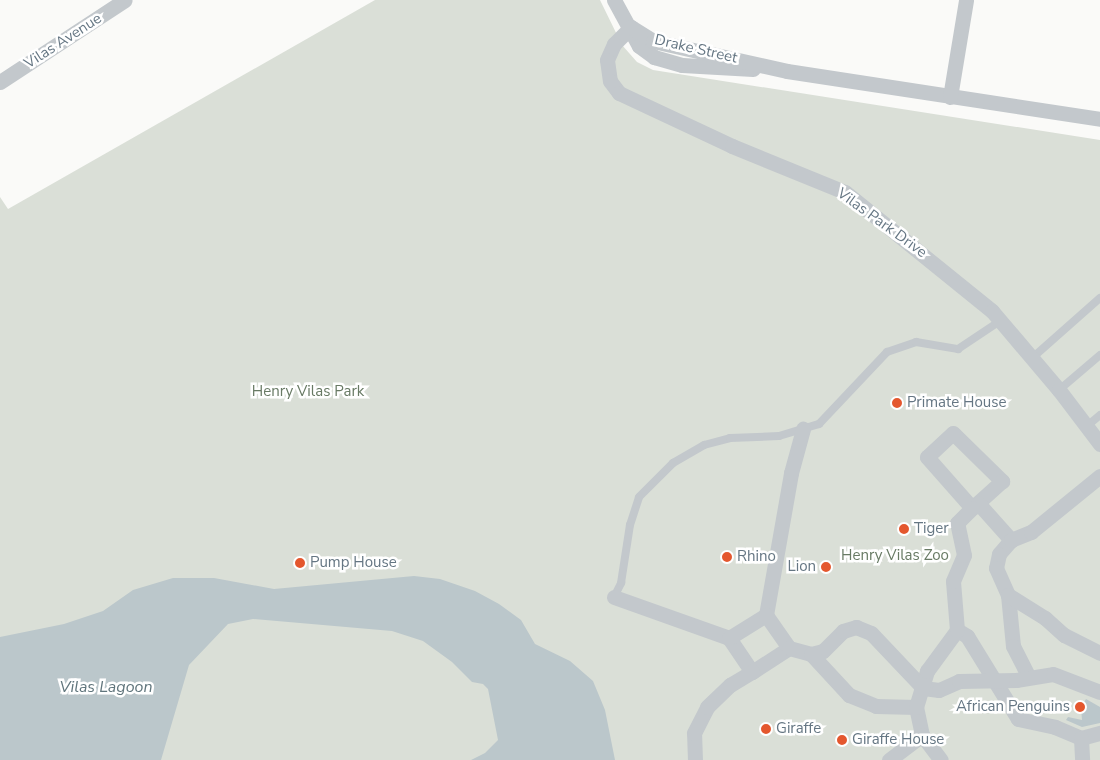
<!DOCTYPE html>
<style>
body{margin:0}
#map{position:relative;width:1100px;height:760px;overflow:hidden;background:#fafaf8;font-family:"Nunito Sans",sans-serif}
div>[style]{position:absolute}
[style*='--x']{left:calc(var(--x)*1px);top:calc(var(--y)*1px);width:calc(var(--w)*1px);rotate:calc(var(--a)*1deg)}
.green>*{inset:0;background:#dadfd7}
.water>*{inset:0;background:#bbc7cb}
.lane>*{height:8px;margin:-4px;padding:0 4px;transform-origin:4px;border-radius:4px;background:#c3c8cc}
.street>*{height:15px;margin:-7.5px;padding:0 7.5px;transform-origin:7.5px;border-radius:7.5px;background:#c3c8cc}
.dots>*{width:14px;height:14px;translate:-50% -50%;box-sizing:border-box;border:2px solid #fff;border-radius:50%}
span{translate:-50% -50%;white-space:nowrap;text-align:center;line-height:1.15;-webkit-text-stroke:5px #fff;paint-order:stroke}
.street-label{font-size:15px;color:#657683}
.park-label{font-size:15px;color:#687a64}
.poi-label{font-size:15px;color:#657683}
.left{translate:0 -50%;text-align:left}
.right{translate:-100% -50%;text-align:right}
.water-label{font-size:16px;color:#60757c;font-style:italic}
</style>
<div id="map">
<div class="green">
<div style="clip-path:polygon(375px 0,600px 0,622px 45px,637px 62px,653px 70px,1100px 140px,1100px 760px,0 760px,0 197px,8px 209px)"></div>
</div>
<div class="water">
<div style="clip-path:polygon(414px 576px,440px 579px,475px 591px,499px 604px,521px 620px,535px 644px,570px 661px,593px 681px,605px 710px,615px 760px,471px 760px,485px 753px,498px 740px,488px 689px,483px 684px,472px 682px,452px 662px,423px 641px,392px 631px,253px 619px,228px 624px,189px 665px,161px 760px,0 760px,0 637px,64px 624px,103px 611px,133px 590px,173px 578px,214px 578px,274px 589px)"></div>
<div style="clip-path:polygon(1086px 699px,1100px 707px,1100px 723px,1082px 727px,1066px 720px,1068px 717px,1082px 720px,1081px 707px)"></div>
</div>
<div class="lane">
<div style="--x:1031;--y:359;--w:92;--a:-41.5"></div>
<div style="--x:1059;--y:390;--w:54;--a:-40.5"></div>
<div style="--x:1087;--y:426;--w:17;--a:-40"></div>
<div style="--x:614;--y:597;--w:16;--a:-63"></div>
<div style="--x:621;--y:583;--w:59;--a:-81.2"></div>
<div style="--x:630;--y:525;--w:29;--a:-72"></div>
<div style="--x:639;--y:497;--w:48;--a:-45"></div>
<div style="--x:673;--y:463;--w:36;--a:-30"></div>
<div style="--x:704;--y:445;--w:27;--a:-15"></div>
<div style="--x:730;--y:438;--w:49;--a:-2.3"></div>
<div style="--x:779;--y:436;--w:42;--a:-16.7"></div>
<div style="--x:819;--y:424;--w:99;--a:-46.6"></div>
<div style="--x:887;--y:352;--w:31;--a:-19"></div>
<div style="--x:916;--y:342;--w:43;--a:9.5"></div>
<div style="--x:958;--y:349;--w:50;--a:-33.7"></div>
</div>
<div class="street">
<div style="--x:614;--y:0;--w:52;--a:61.5"></div>
<div style="--x:639;--y:46;--w:19;--a:36"></div>
<div style="--x:654;--y:57;--w:29;--a:16"></div>
<div style="--x:682;--y:65;--w:71;--a:3.2"></div>
<div style="--x:631;--y:27;--w:24;--a:135"></div>
<div style="--x:614;--y:44;--w:17;--a:114"></div>
<div style="--x:607;--y:60;--w:21;--a:82"></div>
<div style="--x:610;--y:81;--w:15;--a:53"></div>
<div style="--x:619;--y:93;--w:125;--a:25.1"></div>
<div style="--x:732;--y:146;--w:122;--a:22.2"></div>
<div style="--x:845;--y:192;--w:189;--a:39"></div>
<div style="--x:992;--y:311;--w:104;--a:49.7"></div>
<div style="--x:1059;--y:390;--w:68;--a:52.8"></div>
<div style="--x:631;--y:27;--w:26;--a:32"></div>
<div style="--x:653;--y:41;--w:137;--a:12.6"></div>
<div style="--x:787;--y:71;--w:317;--a:8.7"></div>
<div style="--x:0;--y:82;--w:149;--a:-33.3"></div>
<div style="--x:950;--y:97;--w:98;--a:-80.6"></div>
<div style="--x:953;--y:433;--w:69;--a:44.4"></div>
<div style="--x:1002;--y:481;--w:40;--a:138"></div>
<div style="--x:972;--y:508;--w:68;--a:-131.4"></div>
<div style="--x:927;--y:457;--w:35;--a:-43"></div>
<div style="--x:978;--y:503;--w:50;--a:48.3"></div>
<div style="--x:1011;--y:540;--w:18;--a:131"></div>
<div style="--x:999;--y:554;--w:14;--a:102"></div>
<div style="--x:996;--y:568;--w:30;--a:66"></div>
<div style="--x:1008;--y:595;--w:51;--a:84.4"></div>
<div style="--x:1013;--y:646;--w:34;--a:63"></div>
<div style="--x:1011;--y:540;--w:22;--a:-22"></div>
<div style="--x:1031;--y:532;--w:89;--a:-39.1"></div>
<div style="--x:1008;--y:595;--w:44;--a:31.9"></div>
<div style="--x:1045;--y:618;--w:25;--a:42"></div>
<div style="--x:1064;--y:635;--w:40;--a:26.6"></div>
<div style="--x:614;--y:597;--w:122;--a:19.6"></div>
<div style="--x:766;--y:615;--w:144;--a:-80"></div>
<div style="--x:791;--y:473;--w:46;--a:-74.7"></div>
<div style="--x:957;--y:630;--w:12;--a:31"></div>
<div style="--x:967;--y:636;--w:97;--a:58.4"></div>
<div style="--x:1018;--y:719;--w:38;--a:12"></div>
<div style="--x:1055;--y:727;--w:28;--a:23"></div>
<div style="--x:1081;--y:738;--w:20;--a:-15"></div>
<div style="--x:789;--y:648;--w:44;--a:147"></div>
<div style="--x:752;--y:672;--w:41;--a:-124.1"></div>
<div style="--x:729;--y:638;--w:44;--a:-31.9"></div>
<div style="--x:766;--y:615;--w:40;--a:55.1"></div>
<div style="--x:789;--y:648;--w:23;--a:15"></div>
<div style="--x:811;--y:654;--w:12;--a:-14"></div>
<div style="--x:823;--y:651;--w:28;--a:-45"></div>
<div style="--x:843;--y:631;--w:14;--a:-17"></div>
<div style="--x:856;--y:627;--w:16;--a:22"></div>
<div style="--x:871;--y:633;--w:76;--a:46.6"></div>
<div style="--x:923;--y:688;--w:16;--a:7"></div>
<div style="--x:939;--y:690;--w:22;--a:-24"></div>
<div style="--x:959;--y:681;--w:57;--a:-1"></div>
<div style="--x:1016;--y:680;--w:37;--a:-9"></div>
<div style="--x:1053;--y:674;--w:50;--a:21"></div>
<div style="--x:811;--y:654;--w:56;--a:47.2"></div>
<div style="--x:849;--y:695;--w:29;--a:22"></div>
<div style="--x:876;--y:706;--w:40;--a:1.4"></div>
<div style="--x:922;--y:735;--w:29;--a:-102"></div>
<div style="--x:916;--y:707;--w:38;--a:-73"></div>
<div style="--x:927;--y:671;--w:51;--a:-53.8"></div>
<div style="--x:957;--y:630;--w:49;--a:-94.7"></div>
<div style="--x:953;--y:581;--w:28;--a:-67"></div>
<div style="--x:964;--y:555;--w:33;--a:-102"></div>
<div style="--x:957;--y:523;--w:21;--a:-45"></div>
<div style="--x:1081;--y:738;--w:22;--a:87"></div>
<div style="--x:695;--y:760;--w:27;--a:-92"></div>
<div style="--x:694;--y:733;--w:29;--a:-63"></div>
<div style="--x:707;--y:707;--w:32;--a:-44"></div>
<div style="--x:730;--y:685;--w:26;--a:-31"></div>
<div style="--x:889;--y:760;--w:41;--a:-37.1"></div>
<div style="--x:922;--y:735;--w:31;--a:53"></div>
</div>
<div class="dots">
<div style="left:897px;top:403px;background:#e4572e"></div>
<div style="left:904px;top:529px;background:#e4572e"></div>
<div style="left:727px;top:557px;background:#e4572e"></div>
<div style="left:300px;top:563px;background:#e4572e"></div>
<div style="left:826px;top:567px;background:#e4572e"></div>
<div style="left:1080px;top:707px;background:#e4572e"></div>
<div style="left:766px;top:729px;background:#e4572e"></div>
<div style="left:842px;top:740px;background:#e4572e"></div>
</div>
<div class="street-label">
<span style="left:63px;top:41px;rotate:-33deg">Vilas Avenue</span>
<span style="left:696px;top:49px;rotate:13deg">Drake Street</span>
<span style="left:882px;top:223px;rotate:36deg">Vilas Park Drive</span>
</div>
<div class="park-label">
<span style="left:308px;top:392px">Henry Vilas Park</span>
<span style="left:895px;top:556px">Henry Vilas Zoo</span>
</div>
<div class="poi-label">
<span class="left" style="left:907px;top:403px">Primate House</span>
<span class="left" style="left:914px;top:529px">Tiger</span>
<span class="left" style="left:737px;top:557px">Rhino</span>
<span class="left" style="left:310px;top:563px">Pump House</span>
<span class="right" style="left:816px;top:567px">Lion</span>
<span class="right" style="left:1070px;top:707px">African Penguins</span>
<span class="left" style="left:776px;top:729px">Giraffe</span>
<span class="left" style="left:852px;top:740px">Giraffe House</span>
</div>
<div class="water-label">
<span style="left:106px;top:687px">Vilas Lagoon</span>
</div>
</div>
